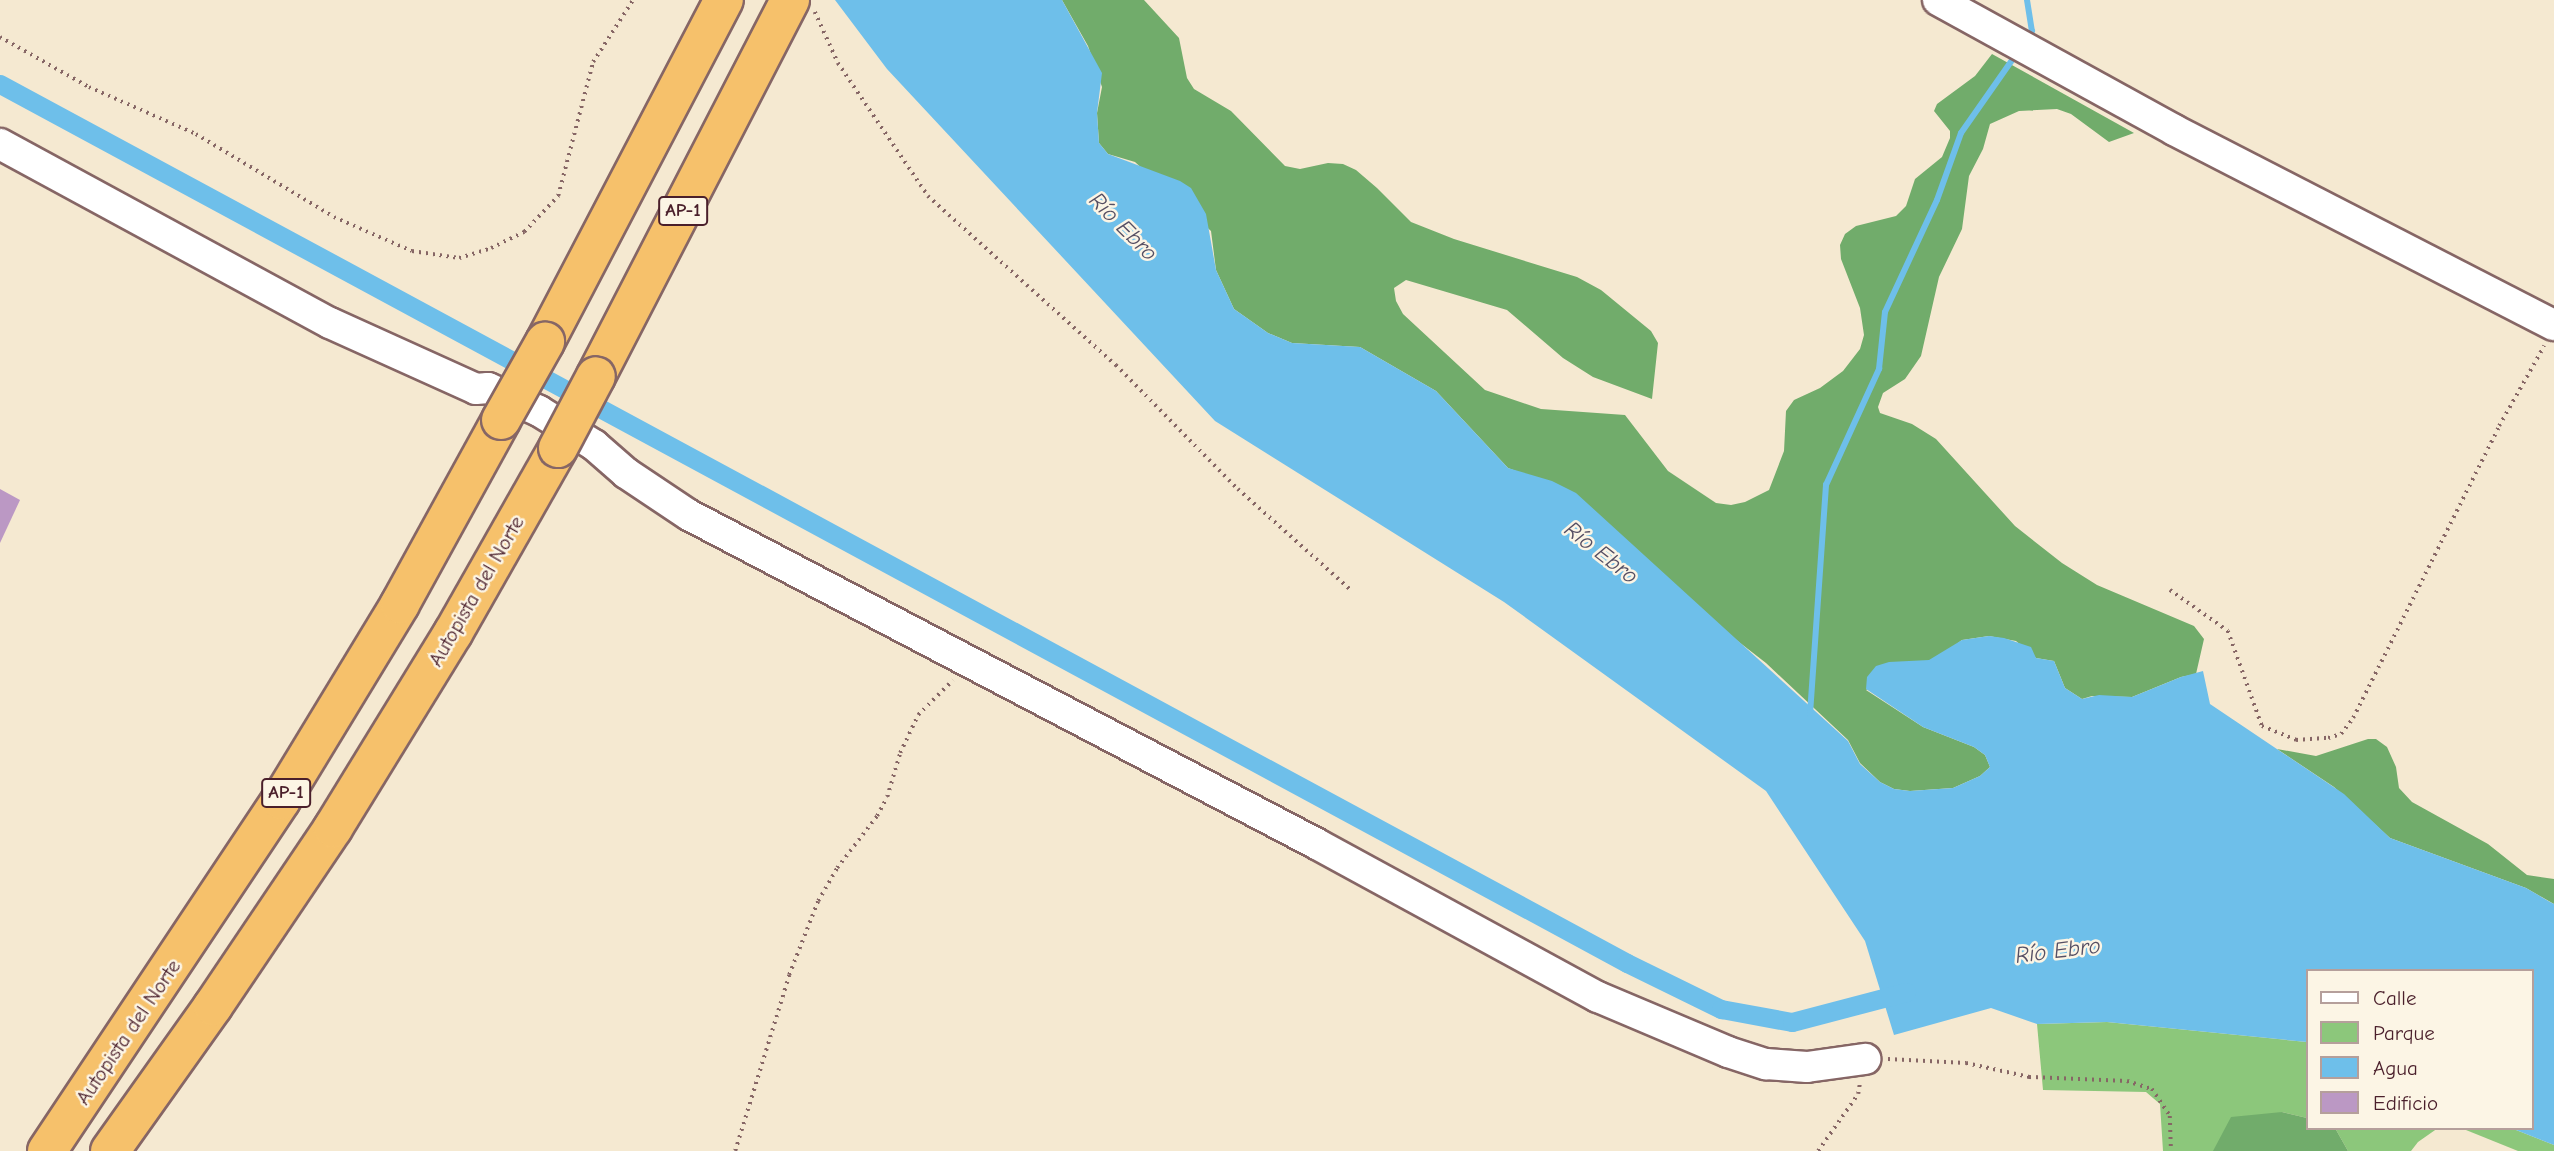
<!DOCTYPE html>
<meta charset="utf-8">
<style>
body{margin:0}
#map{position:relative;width:2554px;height:1151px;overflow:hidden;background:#f5e9d1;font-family:"Comic Neue",sans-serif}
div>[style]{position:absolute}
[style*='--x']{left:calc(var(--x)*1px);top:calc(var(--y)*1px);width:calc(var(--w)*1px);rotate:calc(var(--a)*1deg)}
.green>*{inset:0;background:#8cc77b}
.forest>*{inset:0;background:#71ac6b}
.water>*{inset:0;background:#6ebfea}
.stream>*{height:6px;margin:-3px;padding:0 3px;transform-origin:3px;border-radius:3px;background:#6ebfea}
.canal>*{height:19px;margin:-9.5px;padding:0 9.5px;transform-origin:9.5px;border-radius:9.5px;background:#6ebfea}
.building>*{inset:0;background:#bb98c4}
.path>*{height:3.5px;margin-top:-1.75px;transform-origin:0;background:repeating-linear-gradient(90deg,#866665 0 2px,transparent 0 7px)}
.roads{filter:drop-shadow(2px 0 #866665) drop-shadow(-2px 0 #866665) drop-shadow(0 2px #866665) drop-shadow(0 -2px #866665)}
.minor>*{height:30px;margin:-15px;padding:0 15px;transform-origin:15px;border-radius:15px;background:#fff}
.highway>*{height:38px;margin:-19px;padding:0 19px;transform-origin:19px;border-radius:19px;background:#f6c16b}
.bridges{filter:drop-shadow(2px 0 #866665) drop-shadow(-2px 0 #866665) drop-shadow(0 2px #866665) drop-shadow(0 -2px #866665)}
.highway-bridge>*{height:38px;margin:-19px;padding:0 19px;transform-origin:19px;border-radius:19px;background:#f6c16b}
span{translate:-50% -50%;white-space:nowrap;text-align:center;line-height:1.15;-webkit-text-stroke:5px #fcf5e5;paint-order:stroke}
.shield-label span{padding:2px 5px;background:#fcf5e5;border:2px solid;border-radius:5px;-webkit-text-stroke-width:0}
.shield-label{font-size:19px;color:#4a1f2b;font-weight:700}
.street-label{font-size:21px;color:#4a1f2b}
.water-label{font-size:23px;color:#554f64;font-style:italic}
.legend{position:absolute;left:2306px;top:969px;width:228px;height:161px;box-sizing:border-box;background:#fcf5e5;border:2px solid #b59f9b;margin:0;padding:9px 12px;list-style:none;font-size:21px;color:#4a1f2b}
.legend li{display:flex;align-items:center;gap:14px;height:35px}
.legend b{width:35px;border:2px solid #b59f9b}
</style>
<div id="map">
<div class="green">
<div style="clip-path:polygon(2107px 1022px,2307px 1042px,2307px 1118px,2282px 1112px,2214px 1151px,2163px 1151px,2160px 1104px,2146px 1092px,2043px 1090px,2037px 1024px)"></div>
<div style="clip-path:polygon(2335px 1128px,2438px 1128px,2418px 1142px,2411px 1151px,2348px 1151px)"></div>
<div style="clip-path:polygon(2461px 1128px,2511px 1128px,2554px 1145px,2554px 1151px,2518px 1151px)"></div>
</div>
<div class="forest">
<div style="clip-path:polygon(1062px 0,1144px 0,1179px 38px,1187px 78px,1194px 89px,1231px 111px,1285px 166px,1300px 169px,1328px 163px,1343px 164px,1356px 170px,1377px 188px,1411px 222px,1454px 239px,1577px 277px,1601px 290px,1651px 331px,1658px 343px,1652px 399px,1593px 377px,1563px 358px,1507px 310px,1406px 280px,1394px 288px,1396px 301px,1403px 314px,1485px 390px,1541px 409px,1625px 415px,1668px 471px,1716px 503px,1731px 505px,1745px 502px,1769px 490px,1784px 451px,1786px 411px,1794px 400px,1820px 388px,1843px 371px,1860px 349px,1864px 335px,1860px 308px,1841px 259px,1840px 245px,1845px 234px,1856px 226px,1896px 216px,1906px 206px,1915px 179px,1942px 157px,1950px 138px,1950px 131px,1934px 111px,1937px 104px,1975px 76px,1992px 54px,2134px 133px,2109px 142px,2071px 114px,2057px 109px,2019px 111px,1990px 124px,1983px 149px,1969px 176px,1962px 229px,1939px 277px,1921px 356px,1905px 379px,1883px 393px,1878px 407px,1880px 413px,1912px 424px,1936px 439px,2015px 526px,2062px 563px,2097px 585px,2194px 626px,2204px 639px,2196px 674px,2181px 677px,2132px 697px,2092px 696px,2082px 699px,2065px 688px,2054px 661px,2036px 658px,2016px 641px,1989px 636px,1962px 640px,1941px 656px,1866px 690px,1923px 727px,1974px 747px,1985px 755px,1990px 767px,1980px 776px,1953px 788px,1910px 791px,1894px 789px,1880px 782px,1860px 763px,1848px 740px,1766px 663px,1521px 473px,1508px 468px,1436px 391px,1360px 347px,1292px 343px,1268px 333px,1234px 309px,1216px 270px,1211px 231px,1135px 162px,1108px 154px,1099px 143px,1097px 113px,1102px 87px,1088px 46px)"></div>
<div style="clip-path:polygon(2368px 739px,2376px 739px,2387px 747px,2396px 767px,2399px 788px,2412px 802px,2488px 844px,2527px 875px,2554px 879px,2554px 904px,2526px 888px,2390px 838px,2334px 787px,2277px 749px,2316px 756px)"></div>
<div style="clip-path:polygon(2282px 1112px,2307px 1118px,2307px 1128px,2335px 1128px,2348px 1151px,2213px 1151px,2231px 1117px)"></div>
</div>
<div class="water">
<div style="clip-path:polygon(835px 0,1062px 0,1102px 73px,1097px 113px,1099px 143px,1108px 154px,1180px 181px,1191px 188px,1206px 214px,1216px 270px,1234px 309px,1268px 333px,1292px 343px,1360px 347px,1436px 391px,1508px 468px,1552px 481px,1576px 493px,1848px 741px,1860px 764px,1880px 782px,1894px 789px,1910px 791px,1953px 788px,1980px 776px,1990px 767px,1985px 755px,1974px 747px,1923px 727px,1866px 689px,1867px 677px,1876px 666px,1889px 662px,1929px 660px,1962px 640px,1989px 636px,2004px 638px,2031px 647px,2036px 658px,2054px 661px,2065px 688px,2082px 699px,2099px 695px,2132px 697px,2181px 677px,2203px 671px,2210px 704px,2344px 794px,2390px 838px,2526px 888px,2550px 902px,2554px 904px,2554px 1145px,2511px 1128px,2531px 1128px,2531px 971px,2307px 971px,2307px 1042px,2107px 1022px,2037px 1024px,1991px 1008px,1894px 1035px,1865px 941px,1766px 791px,1504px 602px,1215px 421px,887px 69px)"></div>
</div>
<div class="stream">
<div style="--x:2027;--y:0;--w:31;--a:81"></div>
<div style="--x:2032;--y:31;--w:9;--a:126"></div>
<div style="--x:1810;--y:714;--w:230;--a:-86"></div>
<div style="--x:1826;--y:485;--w:128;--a:-65.4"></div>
<div style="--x:1879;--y:369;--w:57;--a:-84"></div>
<div style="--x:1885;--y:312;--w:123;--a:-65.1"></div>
<div style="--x:1937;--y:200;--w:71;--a:-70.3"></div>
<div style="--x:1961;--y:133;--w:98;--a:-55"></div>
</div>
<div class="canal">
<div style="--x:0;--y:84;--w:1849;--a:28.38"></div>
<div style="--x:1627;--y:963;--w:105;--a:26.1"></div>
<div style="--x:1721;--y:1009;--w:72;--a:10.4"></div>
<div style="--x:1792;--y:1022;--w:118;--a:-14.7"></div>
</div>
<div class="building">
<div style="clip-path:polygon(0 489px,20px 500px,0 543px)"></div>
</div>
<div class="path">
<div style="--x:815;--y:12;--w:56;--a:65.7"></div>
<div style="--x:838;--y:63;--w:161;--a:55.9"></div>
<div style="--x:928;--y:196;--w:253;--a:42"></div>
<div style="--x:1116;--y:365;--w:174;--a:45.5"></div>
<div style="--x:1238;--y:489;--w:153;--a:41.8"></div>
<div style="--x:0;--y:37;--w:102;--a:29.3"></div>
<div style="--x:89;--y:87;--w:117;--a:23.7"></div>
<div style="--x:196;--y:134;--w:161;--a:31"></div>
<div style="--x:334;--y:217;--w:85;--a:23.6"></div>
<div style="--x:412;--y:251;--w:48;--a:8.5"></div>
<div style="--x:459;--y:258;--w:34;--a:-17"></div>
<div style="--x:491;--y:248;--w:37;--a:-26"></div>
<div style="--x:524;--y:232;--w:50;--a:-46.6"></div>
<div style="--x:558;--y:196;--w:138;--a:-75.4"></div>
<div style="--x:593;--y:62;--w:74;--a:-57.2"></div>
<div style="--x:2170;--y:590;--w:71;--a:35.3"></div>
<div style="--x:2228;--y:631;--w:101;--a:70.3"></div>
<div style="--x:2262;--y:726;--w:37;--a:22"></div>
<div style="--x:2296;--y:740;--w:32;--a:-4"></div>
<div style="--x:2328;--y:738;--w:14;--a:-17"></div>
<div style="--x:2341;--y:734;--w:20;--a:-53"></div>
<div style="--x:2353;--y:718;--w:326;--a:-63.4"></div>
<div style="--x:2499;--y:426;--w:92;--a:-60.6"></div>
<div style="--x:1888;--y:1059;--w:78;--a:2.9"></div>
<div style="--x:1966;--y:1063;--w:65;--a:12.5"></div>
<div style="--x:2029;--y:1077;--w:98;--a:2.3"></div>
<div style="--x:2127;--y:1081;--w:26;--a:18"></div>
<div style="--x:2152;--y:1089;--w:32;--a:56"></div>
<div style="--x:2170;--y:1116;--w:35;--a:88"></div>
<div style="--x:735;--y:1151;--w:184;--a:-72.9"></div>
<div style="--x:789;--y:975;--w:79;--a:-68.6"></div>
<div style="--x:818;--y:901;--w:38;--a:-60"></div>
<div style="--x:837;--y:868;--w:66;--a:-52.4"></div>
<div style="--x:877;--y:816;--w:21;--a:-62"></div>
<div style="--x:887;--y:797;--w:46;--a:-73.5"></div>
<div style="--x:900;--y:753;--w:42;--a:-64.7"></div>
<div style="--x:918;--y:715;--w:49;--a:-45"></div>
<div style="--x:1818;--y:1151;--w:70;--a:-54.9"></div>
<div style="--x:1858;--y:1094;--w:12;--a:-81"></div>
</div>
<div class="roads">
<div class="minor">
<div style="--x:1938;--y:0;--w:269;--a:28.8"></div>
<div style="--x:2174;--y:130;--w:427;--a:27.2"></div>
<div style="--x:0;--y:144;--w:375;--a:28.5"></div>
<div style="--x:330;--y:323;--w:160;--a:24.3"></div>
<div style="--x:476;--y:389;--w:12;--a:-5"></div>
<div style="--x:488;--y:388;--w:56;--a:24.3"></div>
<div style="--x:539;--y:411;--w:65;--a:31.7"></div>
<div style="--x:594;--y:445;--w:43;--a:41.2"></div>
<div style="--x:626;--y:473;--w:76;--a:33.7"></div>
<div style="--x:689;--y:515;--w:709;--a:27.65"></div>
<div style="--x:1317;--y:844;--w:320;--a:28.6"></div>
<div style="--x:1598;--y:997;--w:141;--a:22.9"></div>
<div style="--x:1728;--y:1052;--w:40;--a:18"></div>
<div style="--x:1766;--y:1064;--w:41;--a:4.2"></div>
<div style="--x:1807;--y:1067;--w:59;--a:-7.9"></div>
</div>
<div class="highway">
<div style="--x:545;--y:342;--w:386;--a:-62.4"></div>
<div style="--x:596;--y:376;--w:423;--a:-62.7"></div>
<div style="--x:47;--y:1151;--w:422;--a:-56.3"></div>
<div style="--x:281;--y:800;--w:229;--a:-58.7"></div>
<div style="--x:400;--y:604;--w:210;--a:-61.2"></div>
<div style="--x:110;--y:1151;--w:178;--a:-54.6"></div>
<div style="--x:213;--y:1006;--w:215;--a:-56"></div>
<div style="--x:333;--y:828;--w:229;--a:-58.4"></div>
<div style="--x:453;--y:633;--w:213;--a:-60.4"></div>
</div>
</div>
<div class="bridges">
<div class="highway-bridge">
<div style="--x:501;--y:420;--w:90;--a:-60.6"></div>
<div style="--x:558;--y:448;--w:81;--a:-62.2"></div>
</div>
</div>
<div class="shield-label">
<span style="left:683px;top:211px">AP-1</span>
<span style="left:286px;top:793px">AP-1</span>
</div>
<div class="street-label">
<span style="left:476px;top:591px;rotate:-60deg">Autopista del Norte</span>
<span style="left:128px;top:1032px;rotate:-56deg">Autopista del Norte</span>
</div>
<div class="water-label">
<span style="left:1123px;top:227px;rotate:45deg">Río Ebro</span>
<span style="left:1601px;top:553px;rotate:38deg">Río Ebro</span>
<span style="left:2058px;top:951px;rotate:-7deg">Río Ebro</span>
</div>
<ul class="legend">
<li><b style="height:9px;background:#fff"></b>Calle</li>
<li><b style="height:19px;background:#8cc77b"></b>Parque</li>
<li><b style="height:19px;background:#6ebfea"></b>Agua</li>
<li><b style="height:19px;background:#bb98c4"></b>Edificio</li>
</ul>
</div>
